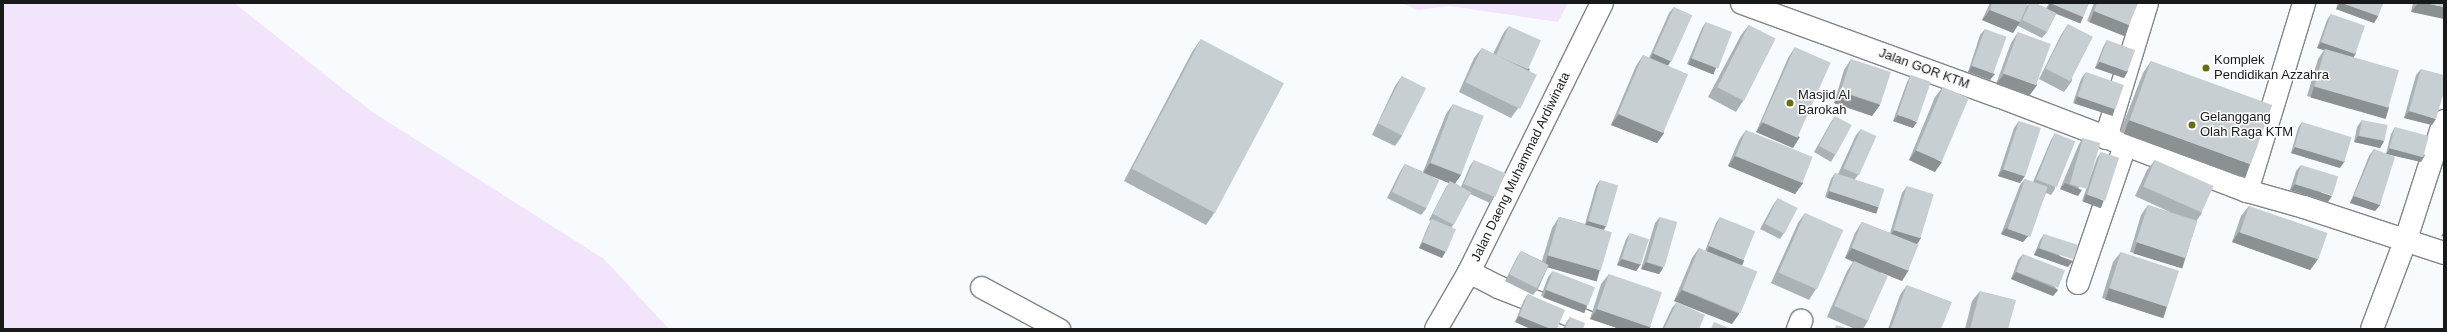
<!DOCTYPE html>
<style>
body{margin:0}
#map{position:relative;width:2447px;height:332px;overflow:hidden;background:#f8fbfe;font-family:Helvetica,sans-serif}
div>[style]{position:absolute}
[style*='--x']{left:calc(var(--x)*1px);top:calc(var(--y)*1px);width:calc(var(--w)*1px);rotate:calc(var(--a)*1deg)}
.green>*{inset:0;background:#f1e4fb}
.roads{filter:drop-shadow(1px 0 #81858a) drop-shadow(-1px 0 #81858a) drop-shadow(0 1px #81858a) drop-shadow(0 -1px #81858a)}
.service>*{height:21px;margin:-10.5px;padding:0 10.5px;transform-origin:10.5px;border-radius:10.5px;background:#fff}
.minor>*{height:22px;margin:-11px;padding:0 11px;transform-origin:11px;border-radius:11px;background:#fff}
.secondary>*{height:22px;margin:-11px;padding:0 11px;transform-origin:11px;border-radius:11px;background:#fff}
.wall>*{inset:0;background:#abb2b5}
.shaded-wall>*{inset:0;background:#8b9193;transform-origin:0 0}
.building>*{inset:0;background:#c7cfd2;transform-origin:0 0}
.dots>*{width:11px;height:11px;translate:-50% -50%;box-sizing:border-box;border:2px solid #fff;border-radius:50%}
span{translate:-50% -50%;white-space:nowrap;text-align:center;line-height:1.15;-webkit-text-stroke:3px #fff;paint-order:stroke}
.poi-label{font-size:13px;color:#17191b}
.left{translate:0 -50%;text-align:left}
.street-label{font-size:13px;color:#17191b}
.frame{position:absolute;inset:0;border:4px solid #17191b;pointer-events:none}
</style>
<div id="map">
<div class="green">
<div style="clip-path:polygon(3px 3px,234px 3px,371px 111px,604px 259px,669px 329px,3px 329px)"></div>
<div style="clip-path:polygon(1402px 3px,1568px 3px,1558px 22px,1450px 6px,1418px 10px)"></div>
</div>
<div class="roads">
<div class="service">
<div style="--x:981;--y:287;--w:89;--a:28.3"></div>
</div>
<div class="minor">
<div style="--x:1742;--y:3;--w:272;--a:20"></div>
<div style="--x:1998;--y:96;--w:267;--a:20.9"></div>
<div style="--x:2247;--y:191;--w:59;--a:15.7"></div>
<div style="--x:2304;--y:207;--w:147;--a:18.2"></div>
<div style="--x:2106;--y:138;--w:141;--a:-73.1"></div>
<div style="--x:2247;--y:191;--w:196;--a:-73.1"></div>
<div style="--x:1469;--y:272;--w:33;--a:27"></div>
<div style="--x:1498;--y:287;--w:115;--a:21.4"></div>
<div style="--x:2078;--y:283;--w:145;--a:-71.1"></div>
<div style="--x:1798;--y:329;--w:9;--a:-69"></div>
<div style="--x:2372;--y:329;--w:96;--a:-69.3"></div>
<div style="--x:2406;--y:239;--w:124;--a:-72.1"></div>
</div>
<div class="secondary">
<div style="--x:1436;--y:329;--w:66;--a:-59.9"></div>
<div style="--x:1469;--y:272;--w:300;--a:-63.7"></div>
</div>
</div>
<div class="wall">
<div style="clip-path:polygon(1990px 3px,2028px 3px,2026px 7px,2030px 3px,2035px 3px,2046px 8px,2049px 3px,2089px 3px,2083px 17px,2079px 23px,2056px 14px,2047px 32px,2042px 38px,2018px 26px,2018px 25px,2013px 33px,1982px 20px)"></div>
<div style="clip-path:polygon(2094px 3px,2138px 3px,2122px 35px,2087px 21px)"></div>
<div style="clip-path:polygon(2338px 3px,2383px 3px,2378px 16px,2374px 23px,2336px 9px)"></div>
<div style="clip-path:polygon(2413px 3px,2444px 3px,2411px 12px)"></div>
<div style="clip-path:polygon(1674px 7px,1671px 61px,1668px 66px,1664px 133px,1657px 143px,1611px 125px,1636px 66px,1643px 55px,1649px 58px,1669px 13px)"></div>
<div style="clip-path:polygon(2331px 14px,2356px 53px,2353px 57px,2389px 107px,2381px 117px,2307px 96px,2318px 59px,2324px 50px,2317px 48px,2327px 20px)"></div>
<div style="clip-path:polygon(1706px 22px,1716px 68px,1712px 74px,1687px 64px,1702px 28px)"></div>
<div style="clip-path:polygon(2068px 24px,2072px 81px,2064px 92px,2039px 79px,2061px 35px)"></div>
<div style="clip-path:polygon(1749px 25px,1743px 101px,1736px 112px,1708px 97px,1741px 35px)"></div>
<div style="clip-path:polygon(1509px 26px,1529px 71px,1519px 107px,1511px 118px,1459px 92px,1474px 58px,1482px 48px,1493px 54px,1504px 32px)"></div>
<div style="clip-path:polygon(1985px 29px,1990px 80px,1968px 72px,1980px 35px)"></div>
<div style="clip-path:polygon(2018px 32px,2037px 85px,2029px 96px,1996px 84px,2011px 43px)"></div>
<div style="clip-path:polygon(1201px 39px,1215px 212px,1206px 225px,1124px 181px,1192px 52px)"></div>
<div style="clip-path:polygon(2107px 40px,2128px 71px,2124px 78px,2095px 68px,2103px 47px)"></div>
<div style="clip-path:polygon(1795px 47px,1793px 148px,1756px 132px,1788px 58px)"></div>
<div style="clip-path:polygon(1851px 59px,1880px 105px,1872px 116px,1834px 103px,1844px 70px)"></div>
<div style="clip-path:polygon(2151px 61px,2241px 177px,2120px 132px,2143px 73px)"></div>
<div style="clip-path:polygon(2421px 69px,2432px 125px,2404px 118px,2416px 75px)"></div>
<div style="clip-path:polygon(2086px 72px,2111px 115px,2073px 103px,2081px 79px)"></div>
<div style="clip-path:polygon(1911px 75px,1913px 128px,1893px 121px,1907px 82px)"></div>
<div style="clip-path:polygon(1402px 76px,1402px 136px,1395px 146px,1372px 135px,1395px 86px)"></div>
<div style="clip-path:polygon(1943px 87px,1935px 172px,1909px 160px,1935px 97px)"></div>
<div style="clip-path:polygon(1453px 104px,1461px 175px,1455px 183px,1461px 187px,1470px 166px,1474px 160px,1494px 197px,1490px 203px,1470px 194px,1452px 227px,1442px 258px,1419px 248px,1428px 226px,1431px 221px,1429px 220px,1446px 187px,1449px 183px,1432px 176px,1426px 209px,1421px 215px,1387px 198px,1401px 170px,1405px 164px,1423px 172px,1446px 114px)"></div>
<div style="clip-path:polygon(1835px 116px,1835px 155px,1831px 162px,1814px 152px,1831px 122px)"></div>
<div style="clip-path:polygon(2362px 120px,2384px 141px,2380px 148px,2354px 142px,2357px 127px)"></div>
<div style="clip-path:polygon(2019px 121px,2020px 183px,1998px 176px,2014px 128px)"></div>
<div style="clip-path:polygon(2302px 122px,2340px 168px,2291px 153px,2298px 128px)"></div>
<div style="clip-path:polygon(2395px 127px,2425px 155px,2421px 162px,2388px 154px,2380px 205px,2375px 211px,2350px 203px,2369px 156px,2374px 149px,2386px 154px,2391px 134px)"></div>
<div style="clip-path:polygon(1861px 129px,1858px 175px,1855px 179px,1874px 213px,1825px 197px,1831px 179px,1835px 173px,1838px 174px,1856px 135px)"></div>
<div style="clip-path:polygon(1746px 130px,1803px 183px,1795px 194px,1728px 166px,1739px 140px)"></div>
<div style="clip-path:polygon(2055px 133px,2055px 189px,2051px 195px,2046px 193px,2028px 236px,2023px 242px,2001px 234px,2020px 185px,2025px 179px,2033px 182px,2051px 140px)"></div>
<div style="clip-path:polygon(2083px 138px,2078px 196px,2060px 189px,2079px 144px)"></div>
<div style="clip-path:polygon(2101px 152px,2100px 208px,2082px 201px,2097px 158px)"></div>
<div style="clip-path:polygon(2155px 160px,2202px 213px,2197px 220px,2186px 257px,2179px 267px,2130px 252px,2141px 215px,2148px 205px,2172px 213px,2135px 196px,2147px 170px)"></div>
<div style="clip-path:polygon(2301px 165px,2328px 202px,2290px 190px,2296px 171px)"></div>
<div style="clip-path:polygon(1600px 180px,1606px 226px,1604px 230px,1593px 280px,1548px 267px,1538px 289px,1533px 295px,1505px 281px,1517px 257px,1521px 251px,1542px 261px,1552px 228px,1559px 217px,1585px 224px,1596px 186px)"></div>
<div style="clip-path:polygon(1907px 186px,1921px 238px,1917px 244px,1902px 281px,1881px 272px,1868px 321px,1863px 329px,1855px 329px,1827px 317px,1847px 271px,1853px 262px,1845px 258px,1855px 233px,1862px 222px,1890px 233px,1902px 193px)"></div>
<div style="clip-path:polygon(1778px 198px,1784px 233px,1780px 239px,1760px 229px,1773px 205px)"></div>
<div style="clip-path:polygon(2249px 206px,2318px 259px,2310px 270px,2232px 242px,2241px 216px)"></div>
<div style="clip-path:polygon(1805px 213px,1816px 289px,1809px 300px,1771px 283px,1798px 223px)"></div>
<div style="clip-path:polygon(1660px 217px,1663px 268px,1659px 274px,1641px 269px,1655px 223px)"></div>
<div style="clip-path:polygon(1720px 217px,1740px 265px,1739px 314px,1732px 324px,1674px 301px,1692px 258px,1699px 248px,1705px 251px,1716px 223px)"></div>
<div style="clip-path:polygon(1630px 233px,1641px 264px,1636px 271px,1617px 265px,1626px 239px)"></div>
<div style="clip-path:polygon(2044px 234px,2068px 267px,2034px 255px,2040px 240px)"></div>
<div style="clip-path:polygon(2121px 252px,2167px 307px,2160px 317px,2102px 298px,2113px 262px)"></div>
<div style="clip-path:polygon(2023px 254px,2058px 290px,2053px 296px,2011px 279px,2018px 260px)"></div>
<div style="clip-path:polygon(1553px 271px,1587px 306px,1583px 312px,1541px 296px,1548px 277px)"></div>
<div style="clip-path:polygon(1609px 274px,1649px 329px,1620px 329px,1590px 319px,1601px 284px)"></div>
<div style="clip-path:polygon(1907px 285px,1941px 329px,1888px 329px,1900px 295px)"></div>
<div style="clip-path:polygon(1980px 291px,2008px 329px,1965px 329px,1972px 301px)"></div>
<div style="clip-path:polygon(1528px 294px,1557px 329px,1531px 329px,1515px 322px,1524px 300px)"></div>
<div style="clip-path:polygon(1677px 302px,1699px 329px,1662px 329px,1672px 308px)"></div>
<div style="clip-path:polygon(1570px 317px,1583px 329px,1563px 329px,1566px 323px)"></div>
</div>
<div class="shaded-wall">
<div style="left:2050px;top:3px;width:36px;height:7px;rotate:23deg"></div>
<div style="clip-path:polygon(2340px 3px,2342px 3px,2378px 16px,2374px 23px,2336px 9px)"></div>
<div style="clip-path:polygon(2418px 3px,2425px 3px,2444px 7px,2444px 19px,2411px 12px)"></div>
<div style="clip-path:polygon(1990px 10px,2020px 22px,2013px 33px,1982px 20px)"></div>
<div style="left:2094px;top:11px;width:38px;height:12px;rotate:22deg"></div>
<div style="clip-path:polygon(2321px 42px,2356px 53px,2352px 60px,2325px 49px,2324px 50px,2317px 48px)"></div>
<div style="clip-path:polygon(1653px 53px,1671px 61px,1666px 67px,1649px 60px)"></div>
<div style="clip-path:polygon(1494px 54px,1530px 69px,1526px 76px)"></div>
<div style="left:1691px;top:58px;width:27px;height:7px;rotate:22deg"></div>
<div style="clip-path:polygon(2100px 62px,2128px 71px,2124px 78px,2095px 68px)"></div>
<div style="clip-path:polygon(1972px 66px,1995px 74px,1990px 80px,1968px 72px)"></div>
<div style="clip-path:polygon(2004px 74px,2037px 85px,2029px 96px,1996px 84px)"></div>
<div style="left:2314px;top:86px;width:78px;height:12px;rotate:16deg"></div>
<div style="clip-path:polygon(1841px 92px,1880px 105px,1872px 116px,1834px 103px)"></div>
<div style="left:2077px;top:96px;width:40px;height:8px;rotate:18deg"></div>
<div style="clip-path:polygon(2409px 111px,2436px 119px,2432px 125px,2404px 118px)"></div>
<div style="clip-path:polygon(1619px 114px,1664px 133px,1657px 143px,1611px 125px)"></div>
<div style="clip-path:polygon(1898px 115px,1917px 122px,1913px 128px,1893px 121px)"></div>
<div style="left:2129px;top:120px;width:129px;height:15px;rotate:20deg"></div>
<div style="clip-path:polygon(1763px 122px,1800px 137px,1793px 148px,1756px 132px)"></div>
<div style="clip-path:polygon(2358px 136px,2384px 141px,2380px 148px,2354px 142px)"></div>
<div style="clip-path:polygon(2295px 147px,2345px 161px,2340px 168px,2291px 153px)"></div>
<div style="clip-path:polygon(2390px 148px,2425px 155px,2421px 162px,2386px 154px)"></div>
<div style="clip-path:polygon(1916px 150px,1942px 162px,1935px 172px,1909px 160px)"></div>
<div style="clip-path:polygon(1735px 156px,1803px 183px,1795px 194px,1728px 166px)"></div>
<div style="clip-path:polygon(1430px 163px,1461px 175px,1454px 185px,1450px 181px,1449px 183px,1423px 173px)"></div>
<div style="clip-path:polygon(2003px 169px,2025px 176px,2020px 183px,1998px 176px)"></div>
<div style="clip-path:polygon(2065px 183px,2082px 190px,2078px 196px,2060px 189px)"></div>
<div style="clip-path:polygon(2295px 184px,2332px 196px,2328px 202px,2290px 190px)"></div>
<div style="left:1829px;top:191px;width:52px;height:7px;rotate:18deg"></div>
<div style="left:2086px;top:194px;width:19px;height:8px;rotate:21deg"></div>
<div style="clip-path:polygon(2354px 196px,2380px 205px,2375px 211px,2350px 203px)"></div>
<div style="clip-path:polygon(1588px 221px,1606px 226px,1602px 232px,1584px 227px)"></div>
<div style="clip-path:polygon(2006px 228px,2028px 236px,2023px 242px,2001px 234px)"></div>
<div style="clip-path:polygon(1894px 230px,1921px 238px,1917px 244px,1890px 236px)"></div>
<div style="clip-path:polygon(2239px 232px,2318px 259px,2310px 270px,2232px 242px)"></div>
<div style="clip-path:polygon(2444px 232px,2444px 237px,2441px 236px)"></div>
<div style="clip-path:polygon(1423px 242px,1446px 251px,1442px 258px,1419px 248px)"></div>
<div style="left:2137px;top:242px;width:51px;height:12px;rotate:17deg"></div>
<div style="left:1709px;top:246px;width:38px;height:7px;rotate:22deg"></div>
<div style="clip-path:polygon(1852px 248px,1909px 270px,1902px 281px,1845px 258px)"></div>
<div style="clip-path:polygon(2038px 248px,2073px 261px,2068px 267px,2034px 255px)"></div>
<div style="left:1548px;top:255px;width:54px;height:12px;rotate:16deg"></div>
<div style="clip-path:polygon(1622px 259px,1641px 264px,1636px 271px,1617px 265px)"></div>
<div style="clip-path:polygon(1646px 262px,1663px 268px,1659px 274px,1641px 269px)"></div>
<div style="clip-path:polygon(2016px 272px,2058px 290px,2053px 296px,2011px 279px)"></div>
<div style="left:2109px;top:288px;width:61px;height:12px;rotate:18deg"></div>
<div style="left:1546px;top:290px;width:44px;height:8px;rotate:21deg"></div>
<div style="clip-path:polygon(1682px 290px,1739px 314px,1732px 324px,1674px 301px)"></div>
<div style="clip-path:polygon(1597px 309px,1651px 326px,1649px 329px,1620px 329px,1590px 319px)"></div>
<div style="clip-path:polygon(1519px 316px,1551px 329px,1531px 329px,1515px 322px)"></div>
</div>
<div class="building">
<div style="clip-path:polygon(1992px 3px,2028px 3px,2020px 22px,1990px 10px)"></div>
<div style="clip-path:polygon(2030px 3px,2035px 3px,2056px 13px,2047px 32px,2022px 20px)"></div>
<div style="clip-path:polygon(2050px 3px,2089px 3px,2083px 17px)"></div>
<div style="clip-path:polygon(2097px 3px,2138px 3px,2129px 25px,2094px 11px)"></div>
<div style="clip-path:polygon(2342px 3px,2383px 3px,2378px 16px)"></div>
<div style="clip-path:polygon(2425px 3px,2444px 3px,2444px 7px)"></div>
<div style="left:1674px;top:7px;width:20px;height:51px;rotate:24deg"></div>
<div style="left:2331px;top:14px;width:36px;height:30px;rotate:19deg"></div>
<div style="left:1706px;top:22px;width:28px;height:39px;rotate:21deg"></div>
<div style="left:2068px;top:24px;width:28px;height:50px;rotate:27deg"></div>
<div style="left:1749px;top:25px;width:30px;height:70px;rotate:27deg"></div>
<div style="left:1509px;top:26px;width:35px;height:32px;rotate:24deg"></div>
<div style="left:1985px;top:29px;width:23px;height:39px;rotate:20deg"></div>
<div style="left:2018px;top:32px;width:35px;height:44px;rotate:20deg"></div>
<div style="left:1201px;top:39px;width:94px;height:147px;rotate:28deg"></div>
<div style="left:2107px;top:40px;width:30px;height:23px;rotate:20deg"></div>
<div style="left:1795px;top:47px;width:39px;height:82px;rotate:24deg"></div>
<div style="left:1482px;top:48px;width:61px;height:38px;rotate:26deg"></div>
<div style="left:2325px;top:49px;width:77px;height:39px;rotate:16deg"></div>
<div style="left:1643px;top:55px;width:49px;height:64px;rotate:23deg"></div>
<div style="left:1851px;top:59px;width:42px;height:34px;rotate:18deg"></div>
<div style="left:2151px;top:61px;width:129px;height:63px;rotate:20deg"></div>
<div style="clip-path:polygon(2421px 69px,2444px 75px,2444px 92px,2436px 119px,2409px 111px)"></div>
<div style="left:2086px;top:72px;width:40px;height:26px;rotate:19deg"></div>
<div style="left:1911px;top:75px;width:21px;height:42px;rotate:19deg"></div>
<div style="left:1402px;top:76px;width:27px;height:53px;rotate:27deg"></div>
<div style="left:1943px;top:87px;width:28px;height:69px;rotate:23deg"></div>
<div style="left:1453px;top:104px;width:33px;height:63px;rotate:21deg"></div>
<div style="left:1835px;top:116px;width:19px;height:34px;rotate:28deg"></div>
<div style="left:2362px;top:120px;width:26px;height:16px;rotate:11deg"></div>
<div style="left:2019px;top:121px;width:23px;height:51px;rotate:18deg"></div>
<div style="left:2302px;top:122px;width:52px;height:26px;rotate:17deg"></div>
<div style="left:2395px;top:127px;width:35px;height:22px;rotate:15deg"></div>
<div style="left:1861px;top:129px;width:17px;height:43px;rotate:24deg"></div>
<div style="left:1746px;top:130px;width:72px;height:28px;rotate:22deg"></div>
<div style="left:2055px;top:133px;width:22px;height:50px;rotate:22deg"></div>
<div style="left:2083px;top:138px;width:18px;height:48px;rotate:16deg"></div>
<div style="clip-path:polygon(2374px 149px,2395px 157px,2380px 205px,2354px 196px)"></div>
<div style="left:2101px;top:152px;width:19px;height:45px;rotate:18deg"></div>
<div style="left:1474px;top:160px;width:34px;height:26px;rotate:23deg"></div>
<div style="left:2155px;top:160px;width:64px;height:29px;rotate:24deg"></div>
<div style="left:1405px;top:164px;width:38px;height:31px;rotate:25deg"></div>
<div style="left:2301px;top:165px;width:39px;height:20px;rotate:17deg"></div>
<div style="left:1835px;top:173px;width:52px;height:19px;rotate:18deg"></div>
<div style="left:2025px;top:179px;width:24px;height:53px;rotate:19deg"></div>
<div style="left:1600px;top:180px;width:19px;height:43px;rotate:16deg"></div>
<div style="left:1450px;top:181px;width:24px;height:37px;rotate:28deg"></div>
<div style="left:1907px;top:186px;width:28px;height:46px;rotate:17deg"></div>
<div style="left:1778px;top:198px;width:22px;height:29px;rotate:27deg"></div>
<div style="left:2148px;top:205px;width:52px;height:39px;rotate:18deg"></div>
<div style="left:2249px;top:206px;width:83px;height:28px;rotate:19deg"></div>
<div style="left:1805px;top:213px;width:42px;height:65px;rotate:24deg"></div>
<div style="left:1559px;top:217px;width:55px;height:40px;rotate:16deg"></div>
<div style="left:1660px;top:217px;width:18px;height:47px;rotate:16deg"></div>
<div style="left:1720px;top:217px;width:38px;height:31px;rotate:22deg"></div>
<div style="left:1432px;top:219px;width:26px;height:25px;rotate:23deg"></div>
<div style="left:1862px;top:222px;width:61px;height:28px;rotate:22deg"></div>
<div style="left:1630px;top:233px;width:20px;height:27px;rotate:18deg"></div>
<div style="left:2044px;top:234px;width:36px;height:15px;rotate:18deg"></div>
<div style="left:1699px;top:248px;width:63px;height:45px;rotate:22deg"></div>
<div style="left:1521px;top:251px;width:31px;height:26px;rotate:27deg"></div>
<div style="left:2121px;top:252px;width:61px;height:38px;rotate:18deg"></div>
<div style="left:2023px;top:254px;width:45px;height:19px;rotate:21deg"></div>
<div style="left:1854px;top:261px;width:37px;height:49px;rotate:24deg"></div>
<div style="left:1553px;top:271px;width:45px;height:20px;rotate:21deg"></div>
<div style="left:1609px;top:274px;width:56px;height:37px;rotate:19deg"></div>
<div style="clip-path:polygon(1907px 285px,1952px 302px,1941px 329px,1894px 329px,1891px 328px)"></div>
<div style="clip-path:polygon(1980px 291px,2016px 300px,2008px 329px,1970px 329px)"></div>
<div style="clip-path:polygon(1528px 294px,1565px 310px,1557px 329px,1551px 329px,1519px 316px)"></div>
<div style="clip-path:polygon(1677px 302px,1705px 315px,1699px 329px,1664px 329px)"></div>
<div style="clip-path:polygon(1570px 317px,1585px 323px,1583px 329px,1565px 329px)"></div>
<div style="clip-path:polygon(1714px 322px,1731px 329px,1711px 329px)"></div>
<div style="clip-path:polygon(1836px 325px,1849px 329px,1835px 329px)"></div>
</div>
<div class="dots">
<div style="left:2206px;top:68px;background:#676d11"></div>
<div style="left:1790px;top:103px;background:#676d11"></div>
<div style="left:2192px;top:125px;background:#676d11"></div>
</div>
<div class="poi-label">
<span class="left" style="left:2214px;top:68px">Komplek<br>Pendidikan Azzahra</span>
<span class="left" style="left:1798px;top:103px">Masjid Al<br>Barokah</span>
<span class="left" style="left:2200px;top:125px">Gelanggang<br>Olah Raga KTM</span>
</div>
<div class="street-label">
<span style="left:1924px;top:69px;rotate:20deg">Jalan GOR KTM</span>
<span style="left:1521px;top:167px;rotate:-64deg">Jalan Daeng Muhammad Ardiwinata</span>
</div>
<div class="frame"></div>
</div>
